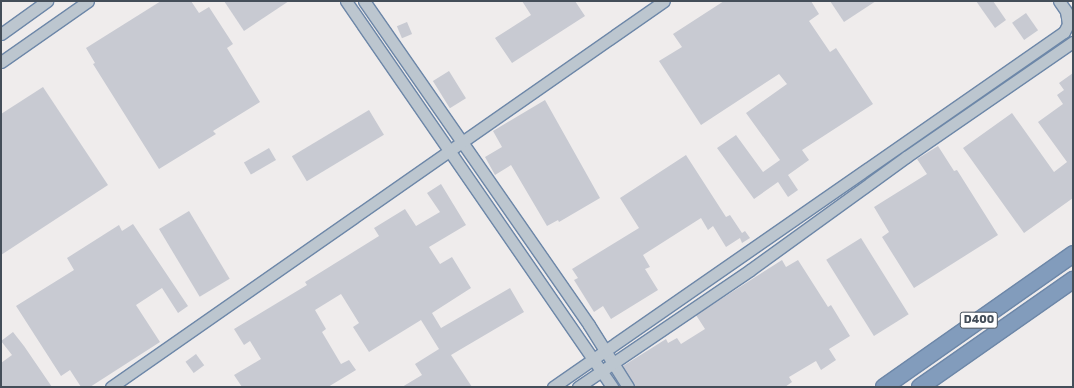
<!DOCTYPE html>
<style>
body{margin:0}
#map{position:relative;width:1074px;height:388px;overflow:hidden;background:#efecec;font-family:Rubik,sans-serif}
div>[style]{position:absolute}
[style*='--x']{left:calc(var(--x)*1px);top:calc(var(--y)*1px);width:calc(var(--w)*1px);rotate:calc(var(--a)*1deg)}
.building>*{inset:0;background:#c8cad2;transform-origin:0 0}
.roads{filter:drop-shadow(1px 0 #6d87a8) drop-shadow(-1px 0 #6d87a8) drop-shadow(0 1px #6d87a8) drop-shadow(0 -1px #6d87a8)}
.minor>*{height:11px;margin:-5.5px;padding:0 5.5px;transform-origin:5.5px;border-radius:5.5px;background:#bcc6cf}
.highway>*{height:16px;margin:-8px;padding:0 8px;transform-origin:8px;border-radius:8px;background:#829cbc}
span{translate:-50% -50%;white-space:nowrap;text-align:center;line-height:1.15;-webkit-text-stroke:3px #fff;paint-order:stroke}
.shield-label span{padding:1px 3px;background:#fff;border:1px solid;border-radius:3px;-webkit-text-stroke-width:0}
.shield-label{font-size:11px;color:#444e59;font-weight:700}
.frame{position:absolute;inset:0;border:2px solid #444e59;pointer-events:none}
</style>
<div id="map">
<div class="building">
<div style="clip-path:polygon(161px 1px,191px 1px,199px 13px,209px 7px,233px 44px,227px 48px,260px 102px,213px 131px,216px 134px,159px 169px,93px 64px,95px 63px,86px 48px)"></div>
<div style="clip-path:polygon(224px 1px,289px 1px,244px 31px)"></div>
<div style="clip-path:polygon(522px 1px,575px 1px,585px 16px,512px 63px,495px 38px,531px 15px)"></div>
<div style="clip-path:polygon(724px 1px,811px 1px,819px 14px,809px 21px,830px 52px,836px 48px,873px 104px,802px 150px,809px 160px,788px 175px,798px 190px,788px 197px,778px 182px,754px 199px,717px 148px,736px 135px,763px 172px,780px 160px,746px 113px,787px 84px,779px 74px,701px 125px,659px 61px,682px 47px,673px 34px)"></div>
<div style="clip-path:polygon(830px 1px,876px 1px,844px 22px)"></div>
<div style="clip-path:polygon(976px 1px,993px 1px,1006px 20px,995px 28px)"></div>
<div style="left:1026px;top:13px;width:21px;height:17px;rotate:55deg"></div>
<div style="left:407px;top:22px;width:13px;height:11px;rotate:67deg"></div>
<div style="left:449px;top:71px;width:32px;height:19px;rotate:58deg"></div>
<div style="clip-path:polygon(1073px 73px,1073px 198px,1024px 233px,963px 148px,1012px 113px,1054px 172px,1067px 162px,1038px 122px,1063px 104px,1057px 95px,1064px 90px,1059px 83px)"></div>
<div style="clip-path:polygon(43px 87px,108px 185px,1px 255px,1px 114px)"></div>
<div style="clip-path:polygon(545px 100px,600px 198px,559px 222px,558px 220px,547px 226px,511px 165px,495px 175px,485px 157px,502px 147px,493px 131px)"></div>
<div style="left:369px;top:110px;width:29px;height:90px;rotate:59deg"></div>
<div style="clip-path:polygon(938px 146px,954px 171px,957px 170px,998px 235px,914px 288px,882px 237px,889px 232px,874px 207px,927px 174px,917px 159px)"></div>
<div style="left:269px;top:148px;width:14px;height:29px;rotate:60deg"></div>
<div style="clip-path:polygon(686px 155px,726px 217px,730px 215px,742px 233px,745px 231px,750px 238px,742px 243px,740px 238px,726px 247px,713px 226px,708px 230px,701px 218px,643px 255px,650px 267px,645px 269px,658px 290px,611px 319px,603px 306px,594px 312px,574px 280px,578px 278px,572px 269px,639px 228px,620px 198px)"></div>
<div style="clip-path:polygon(441px 184px,466px 225px,429px 247px,440px 264px,452px 257px,471px 288px,432px 313px,441px 328px,510px 288px,524px 312px,451px 355px,472px 387px,402px 387px,422px 375px,415px 364px,439px 349px,421px 320px,369px 352px,353px 327px,359px 323px,341px 294px,315px 310px,326px 329px,322px 332px,341px 364px,349px 360px,356px 370px,328px 387px,242px 387px,234px 375px,261px 359px,250px 341px,244px 345px,234px 329px,307px 285px,305px 282px,379px 236px,374px 228px,405px 209px,416px 226px,440px 212px,427px 193px)"></div>
<div style="left:189px;top:211px;width:79px;height:35px;rotate:59deg"></div>
<div style="clip-path:polygon(133px 224px,188px 306px,178px 313px,162px 288px,136px 305px,160px 342px,90px 387px,81px 387px,70px 370px,61px 376px,16px 306px,74px 270px,67px 258px,119px 225px,122px 231px)"></div>
<div style="left:861px;top:238px;width:90px;height:41px;rotate:58deg"></div>
<div style="clip-path:polygon(782px 260px,786px 267px,798px 260px,828px 307px,831px 305px,850px 336px,829px 349px,836px 360px,821px 370px,816px 361px,789px 377px,792px 382px,785px 387px,635px 387px,623px 366px,666px 339px,668px 343px,677px 338px,681px 344px,705px 329px,696px 315px)"></div>
<div style="clip-path:polygon(13px 332px,24px 346px,52px 387px,1px 387px,1px 363px,12px 355px,1px 341px)"></div>
<div style="left:196px;top:354px;width:14px;height:13px;rotate:54deg"></div>
</div>
<div class="roads">
<div class="minor">
<div style="--x:346;--y:1;--w:469;--a:55.4"></div>
<div style="--x:364;--y:1;--w:394;--a:55.2"></div>
<div style="--x:589;--y:325;--w:73;--a:57.8"></div>
<div style="--x:1;--y:34;--w:57;--a:-35.7"></div>
<div style="--x:1;--y:62;--w:106;--a:-35"></div>
<div style="--x:111;--y:387;--w:674;--a:-34.92"></div>
<div style="--x:553;--y:387;--w:622;--a:-34.79"></div>
<div style="--x:1064;--y:32;--w:9;--a:-63"></div>
<div style="--x:1068;--y:24;--w:13;--a:-99"></div>
<div style="--x:1066;--y:11;--w:12;--a:-125"></div>
<div style="--x:578;--y:387;--w:208;--a:-34.2"></div>
<div style="--x:750;--y:270;--w:193;--a:-35.9"></div>
<div style="--x:906;--y:157;--w:203;--a:-34.6"></div>
</div>
<div class="highway">
<div style="--x:884;--y:387;--w:231;--a:-35.1"></div>
<div style="--x:920;--y:387;--w:187;--a:-35"></div>
</div>
</div>
<div class="shield-label">
<span style="left:979px;top:320px">D400</span>
</div>
<div class="frame"></div>
</div>
